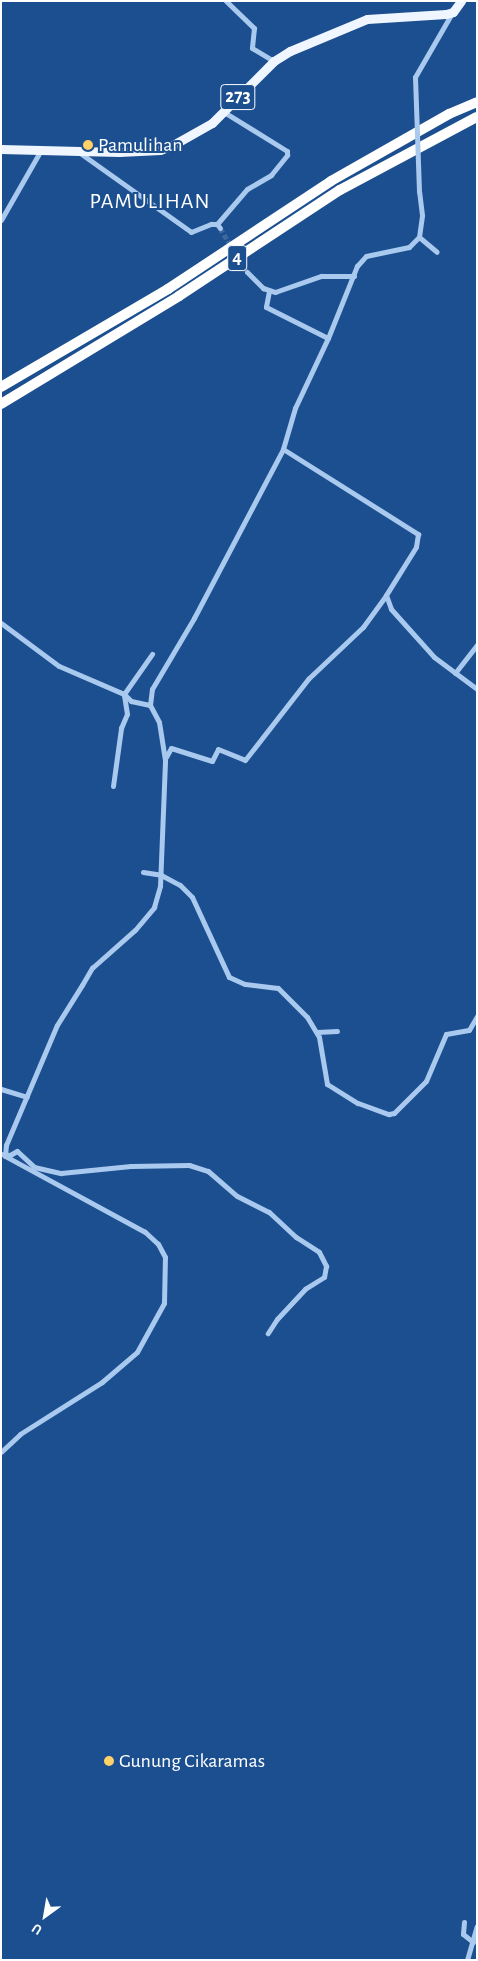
<!DOCTYPE html>
<style>
body{margin:0}
#map{position:relative;width:478px;height:1961px;overflow:hidden;background:#1b4f8f;font-family:"Alegreya Sans",sans-serif}
div>[style]{position:absolute}
[style*='--x']{left:calc(var(--x)*1px);top:calc(var(--y)*1px);width:calc(var(--w)*1px);rotate:calc(var(--a)*1deg)}
.street-tunnel>*{height:5px;margin-top:-2.5px;transform-origin:0;background:repeating-linear-gradient(90deg,#3d69a0 0 5px,transparent 0 7.5px)}
.street>*{height:5px;margin:-2.5px;padding:0 2.5px;transform-origin:2.5px;border-radius:2.5px;background:#a9c9ee}
.primary>*{height:9px;margin:-4.5px;padding:0 4.5px;transform-origin:4.5px;border-radius:4.5px;background:#f0f6ff}
.highway>*{height:10px;margin:-5px;padding:0 5px;transform-origin:5px;border-radius:5px;background:#fff}
.street-bridge>*{height:5px;margin:-2.5px;padding:0 2.5px;transform-origin:2.5px;border-radius:2.5px;background:#a9c9ee}
.dots>*{width:14px;height:14px;translate:-50% -50%;box-sizing:border-box;border:2px solid #1b4f8f;border-radius:50%}
span{translate:-50% -50%;white-space:nowrap;text-align:center;line-height:1.15;-webkit-text-stroke:4px #1b4f8f;paint-order:stroke}
.shield-label span{padding:1px 4px;background:#1b4f8f;border:1px solid;border-radius:4px;-webkit-text-stroke-width:0}
.shield-label{font-size:19px;color:#fff;font-weight:700}
.poi-label{font-size:20px;color:#fff}
.left{translate:0 -50%;text-align:left}
.quarter-label{font-size:22px;color:#fff;letter-spacing:1px}
.frame{position:absolute;inset:0;border:2px solid #fff;pointer-events:none}
.north{position:absolute;left:20px;top:1891px;width:50px;height:50px;-webkit-text-stroke:4px #1b4f8f;paint-order:stroke;rotate:212deg;font-size:14px;font-weight:700;line-height:20px;text-align:center;color:#fff}
.north::after{content:'';display:block;margin:auto;width:18px;height:22px;background:#fff;clip-path:polygon(50% 0,100% 100%,50% 72%,0 100%)}
</style>
<div id="map">
<div class="street-tunnel">
<div style="--x:220;--y:228;--w:52;--a:58.5"></div>
</div>
<div class="street">
<div style="--x:226;--y:1;--w:39;--a:44"></div>
<div style="--x:254;--y:28;--w:20;--a:96"></div>
<div style="--x:252;--y:48;--w:26;--a:31"></div>
<div style="--x:415;--y:77;--w:74;--a:-60"></div>
<div style="--x:80;--y:153;--w:136;--a:35.4"></div>
<div style="--x:191;--y:232;--w:22;--a:-22"></div>
<div style="--x:211;--y:224;--w:6;--a:0"></div>
<div style="--x:217;--y:224;--w:5;--a:53"></div>
<div style="--x:1;--y:220;--w:81;--a:-60.3"></div>
<div style="--x:217;--y:224;--w:46;--a:-49.4"></div>
<div style="--x:247;--y:189;--w:28;--a:-30"></div>
<div style="--x:271;--y:175;--w:26;--a:-51"></div>
<div style="--x:287;--y:155;--w:4;--a:-90"></div>
<div style="--x:287;--y:151;--w:74;--a:-148.2"></div>
<div style="--x:419;--y:237;--w:23;--a:40"></div>
<div style="--x:247;--y:272;--w:23;--a:45"></div>
<div style="--x:263;--y:288;--w:13;--a:18"></div>
<div style="--x:275;--y:292;--w:49;--a:-19.2"></div>
<div style="--x:321;--y:276;--w:33;--a:0"></div>
<div style="--x:269;--y:291;--w:16;--a:101"></div>
<div style="--x:266;--y:307;--w:69;--a:26.6"></div>
<div style="--x:283;--y:449;--w:160;--a:32.2"></div>
<div style="--x:418;--y:534;--w:13;--a:99"></div>
<div style="--x:416;--y:547;--w:57;--a:122"></div>
<div style="--x:386;--y:595;--w:15;--a:70"></div>
<div style="--x:391;--y:609;--w:64;--a:48.1"></div>
<div style="--x:434;--y:657;--w:54;--a:36.7"></div>
<div style="--x:1;--y:623;--w:72;--a:36.6"></div>
<div style="--x:59;--y:666;--w:71;--a:23.3"></div>
<div style="--x:124;--y:694;--w:10;--a:45"></div>
<div style="--x:131;--y:701;--w:19;--a:12"></div>
<div style="--x:455;--y:673;--w:36;--a:-52"></div>
<div style="--x:166;--y:757;--w:10;--a:-61"></div>
<div style="--x:171;--y:748;--w:43;--a:17.6"></div>
<div style="--x:212;--y:761;--w:13;--a:-63"></div>
<div style="--x:218;--y:749;--w:29;--a:22"></div>
<div style="--x:245;--y:760;--w:103;--a:-52.1"></div>
<div style="--x:308;--y:679;--w:76;--a:-43.4"></div>
<div style="--x:363;--y:627;--w:39;--a:-54"></div>
<div style="--x:113;--y:786;--w:59;--a:-82.1"></div>
<div style="--x:121;--y:728;--w:15;--a:-67"></div>
<div style="--x:127;--y:714;--w:20;--a:-99"></div>
<div style="--x:124;--y:694;--w:49;--a:-55"></div>
<div style="--x:143;--y:872;--w:18;--a:9"></div>
<div style="--x:161;--y:875;--w:21;--a:28"></div>
<div style="--x:180;--y:885;--w:17;--a:45"></div>
<div style="--x:192;--y:897;--w:88;--a:65.2"></div>
<div style="--x:229;--y:977;--w:17;--a:24"></div>
<div style="--x:245;--y:984;--w:33;--a:7"></div>
<div style="--x:278;--y:988;--w:41;--a:45"></div>
<div style="--x:307;--y:1017;--w:23;--a:59"></div>
<div style="--x:319;--y:1037;--w:48;--a:80.3"></div>
<div style="--x:327;--y:1084;--w:36;--a:32"></div>
<div style="--x:358;--y:1103;--w:33;--a:20"></div>
<div style="--x:389;--y:1114;--w:5;--a:-11"></div>
<div style="--x:394;--y:1113;--w:45;--a:-45"></div>
<div style="--x:426;--y:1081;--w:51;--a:-66.9"></div>
<div style="--x:446;--y:1034;--w:23;--a:-10"></div>
<div style="--x:469;--y:1030;--w:16;--a:-60"></div>
<div style="--x:317;--y:1032;--w:20;--a:-3"></div>
<div style="--x:1;--y:1089;--w:27;--a:17"></div>
<div style="--x:1;--y:1154;--w:9;--a:6"></div>
<div style="--x:10;--y:1155;--w:8;--a:-30"></div>
<div style="--x:17;--y:1151;--w:23;--a:43"></div>
<div style="--x:34;--y:1167;--w:28;--a:13"></div>
<div style="--x:61;--y:1173;--w:70;--a:-5.7"></div>
<div style="--x:131;--y:1166;--w:58;--a:-1"></div>
<div style="--x:189;--y:1165;--w:20;--a:18"></div>
<div style="--x:208;--y:1171;--w:38;--a:41"></div>
<div style="--x:237;--y:1196;--w:36;--a:27"></div>
<div style="--x:269;--y:1212;--w:37;--a:43"></div>
<div style="--x:296;--y:1237;--w:27;--a:33"></div>
<div style="--x:319;--y:1252;--w:16;--a:63"></div>
<div style="--x:326;--y:1266;--w:11;--a:100"></div>
<div style="--x:324;--y:1277;--w:22;--a:148"></div>
<div style="--x:305;--y:1289;--w:41;--a:133"></div>
<div style="--x:277;--y:1319;--w:17;--a:123"></div>
<div style="--x:1;--y:1452;--w:26;--a:-43"></div>
<div style="--x:20;--y:1434;--w:97;--a:-32.4"></div>
<div style="--x:102;--y:1382;--w:46;--a:-40.6"></div>
<div style="--x:137;--y:1352;--w:56;--a:-61.1"></div>
<div style="--x:164;--y:1303;--w:46;--a:-88.8"></div>
<div style="--x:165;--y:1257;--w:15;--a:-118"></div>
<div style="--x:158;--y:1244;--w:18;--a:-137"></div>
<div style="--x:145;--y:1232;--w:159;--a:-151.5"></div>
<div style="--x:5;--y:1156;--w:11;--a:-85"></div>
<div style="--x:6;--y:1145;--w:130;--a:-67"></div>
<div style="--x:57;--y:1025;--w:47;--a:-58"></div>
<div style="--x:82;--y:985;--w:20;--a:-60"></div>
<div style="--x:92;--y:968;--w:57;--a:-41.5"></div>
<div style="--x:135;--y:930;--w:30;--a:-50"></div>
<div style="--x:154;--y:907;--w:22;--a:-74"></div>
<div style="--x:160;--y:886;--w:126;--a:-87.7"></div>
<div style="--x:165;--y:760;--w:38;--a:-99"></div>
<div style="--x:159;--y:722;--w:19;--a:-118"></div>
<div style="--x:150;--y:705;--w:16;--a:-83"></div>
<div style="--x:152;--y:689;--w:82;--a:-59.4"></div>
<div style="--x:194;--y:618;--w:191;--a:-62.2"></div>
<div style="--x:283;--y:449;--w:43;--a:-73.7"></div>
<div style="--x:295;--y:408;--w:77;--a:-64.8"></div>
<div style="--x:328;--y:338;--w:78;--a:-68.1"></div>
<div style="--x:357;--y:266;--w:13;--a:-48"></div>
<div style="--x:366;--y:256;--w:44;--a:-11.8"></div>
<div style="--x:409;--y:247;--w:14;--a:-45"></div>
<div style="--x:419;--y:237;--w:22;--a:-82"></div>
<div style="--x:422;--y:215;--w:23;--a:-97"></div>
<div style="--x:464;--y:1922;--w:12;--a:95"></div>
<div style="--x:463;--y:1934;--w:13;--a:39"></div>
<div style="--x:467;--y:1960;--w:35;--a:-74"></div>
</div>
<div class="primary">
<div style="--x:1;--y:149;--w:118;--a:1.5"></div>
<div style="--x:119;--y:152;--w:41;--a:-2.8"></div>
<div style="--x:160;--y:150;--w:14;--a:-21"></div>
<div style="--x:173;--y:145;--w:45;--a:-29.4"></div>
<div style="--x:212;--y:123;--w:88;--a:-45"></div>
<div style="--x:274;--y:61;--w:19;--a:-32"></div>
<div style="--x:290;--y:51;--w:83;--a:-22.6"></div>
<div style="--x:367;--y:19;--w:79;--a:-3.6"></div>
<div style="--x:446;--y:14;--w:7;--a:-16"></div>
<div style="--x:453;--y:12;--w:14;--a:-54"></div>
</div>
<div class="highway">
<div style="--x:1;--y:387;--w:194;--a:-30.4"></div>
<div style="--x:168;--y:289;--w:196;--a:-33.5"></div>
<div style="--x:331;--y:181;--w:136;--a:-29.6"></div>
<div style="--x:449;--y:114;--w:30;--a:-23"></div>
<div style="--x:1;--y:404;--w:208;--a:-31.2"></div>
<div style="--x:179;--y:296;--w:193;--a:-33.4"></div>
<div style="--x:340;--y:190;--w:155;--a:-28.1"></div>
</div>
<div class="street-bridge">
<div style="--x:415;--y:77;--w:115;--a:88"></div>
</div>
<div class="dots">
<div style="left:88px;top:145px;background:#ffd166"></div>
<div style="left:109px;top:1761px;background:#ffd166"></div>
</div>
<div class="shield-label">
<span style="left:238px;top:97px">273</span>
<span style="left:237px;top:258px">4</span>
</div>
<div class="poi-label">
<span class="left" style="left:98px;top:145px">Pamulihan</span>
<span class="left" style="left:119px;top:1761px">Gunung Cikaramas</span>
</div>
<div class="quarter-label">
<span style="left:150px;top:202px">PAMULIHAN</span>
</div>
<div class="frame"></div>
<div class="north">U</div>
</div>
